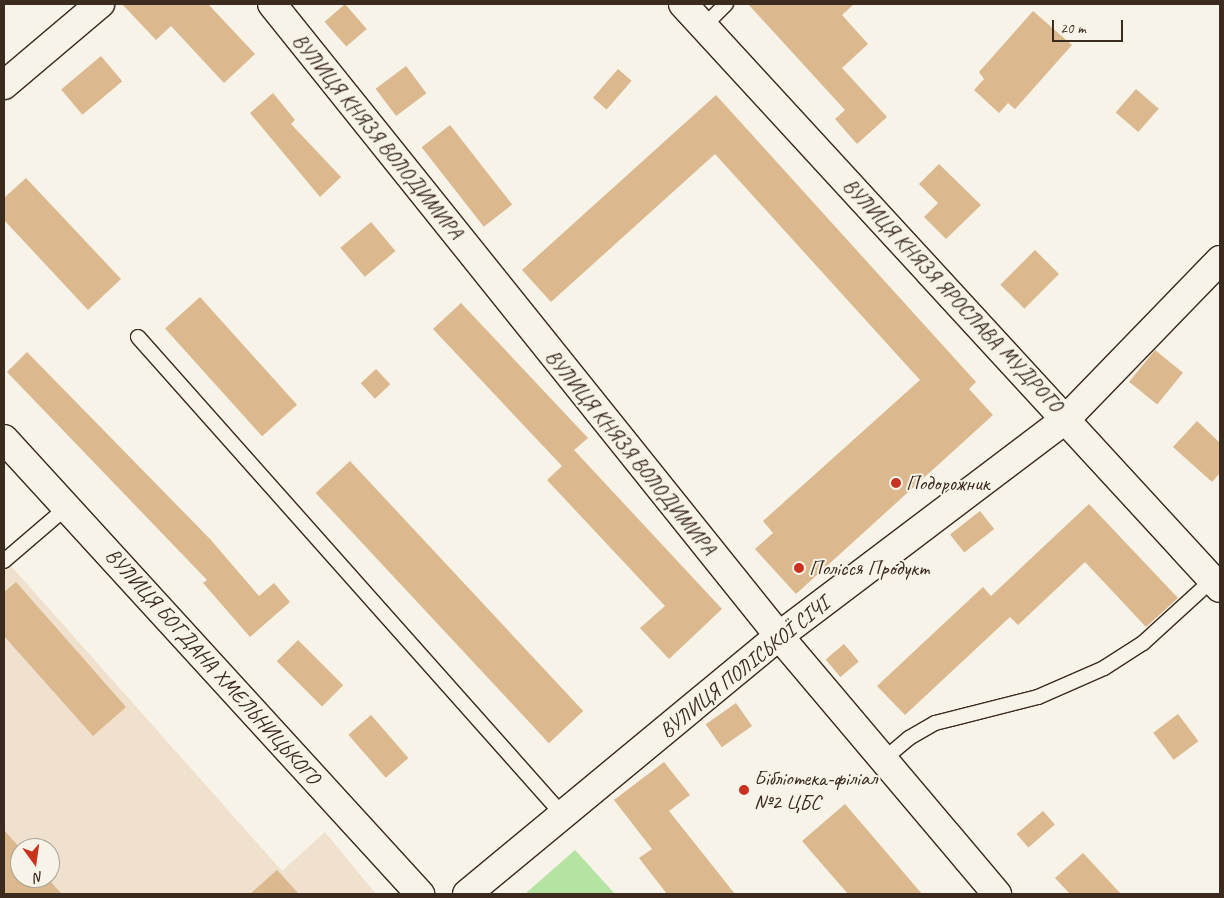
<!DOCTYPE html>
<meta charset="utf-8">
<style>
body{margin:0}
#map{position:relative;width:1224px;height:898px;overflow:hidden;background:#f7f3e8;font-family:Caveat,sans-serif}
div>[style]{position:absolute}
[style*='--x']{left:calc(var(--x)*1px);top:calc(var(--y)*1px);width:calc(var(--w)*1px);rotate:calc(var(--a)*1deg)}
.built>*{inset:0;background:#efe1cd}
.green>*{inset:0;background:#b5e3a2}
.building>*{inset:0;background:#dbb88d;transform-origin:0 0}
.roads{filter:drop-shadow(1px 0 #3b2a1e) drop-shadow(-1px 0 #3b2a1e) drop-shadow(0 1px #3b2a1e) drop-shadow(0 -1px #3b2a1e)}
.service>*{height:14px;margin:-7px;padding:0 7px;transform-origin:7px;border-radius:7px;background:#f7f3e8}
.minor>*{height:28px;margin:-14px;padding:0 14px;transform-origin:14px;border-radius:14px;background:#f7f3e8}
.tertiary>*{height:28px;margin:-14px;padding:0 14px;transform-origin:14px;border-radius:14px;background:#f7f3e8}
.dots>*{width:14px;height:14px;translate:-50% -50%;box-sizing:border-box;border:2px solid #f7f3e8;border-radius:50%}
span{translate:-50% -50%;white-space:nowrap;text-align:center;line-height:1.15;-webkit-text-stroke:4px #f7f3e8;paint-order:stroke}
.street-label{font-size:21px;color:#3b2a1e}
.poi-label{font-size:21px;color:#3b2a1e}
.left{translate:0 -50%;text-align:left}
.frame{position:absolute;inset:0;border:5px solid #3b2a1e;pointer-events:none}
.north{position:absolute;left:10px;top:838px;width:50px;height:50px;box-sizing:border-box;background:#f7f3e8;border:1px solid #aca397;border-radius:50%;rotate:166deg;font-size:14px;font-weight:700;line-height:20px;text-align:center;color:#3b2a1e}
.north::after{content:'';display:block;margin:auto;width:18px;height:22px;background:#c8321e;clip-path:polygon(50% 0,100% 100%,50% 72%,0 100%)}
.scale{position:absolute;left:1052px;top:20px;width:71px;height:22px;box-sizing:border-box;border:2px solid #3b2a1e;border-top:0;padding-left:6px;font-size:15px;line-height:18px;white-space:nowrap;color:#3b2a1e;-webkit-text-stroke:4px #f7f3e8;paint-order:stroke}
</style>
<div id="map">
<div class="built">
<div style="clip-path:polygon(evenodd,4px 558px,282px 871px,325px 832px,376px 894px,4px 894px,4px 558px,20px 848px,50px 848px,50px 878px,20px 878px,20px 848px)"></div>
</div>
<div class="green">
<div style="clip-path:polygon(575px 850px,615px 894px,525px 894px)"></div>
</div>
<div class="building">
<div style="clip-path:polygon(122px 4px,208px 4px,255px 54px,224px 83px,171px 26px,156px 40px)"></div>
<div style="left:345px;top:4px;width:33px;height:27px;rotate:49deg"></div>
<div style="clip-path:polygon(748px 4px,854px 4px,842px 15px,868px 44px,842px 68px,887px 117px,857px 144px,835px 119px,845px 110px)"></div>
<div style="clip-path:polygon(1033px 11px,1072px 45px,1015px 109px,1008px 103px,999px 113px,974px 90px,984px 79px,979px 72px)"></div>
<div style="left:101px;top:56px;width:33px;height:52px;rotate:50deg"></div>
<div style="left:406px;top:66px;width:34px;height:38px;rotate:53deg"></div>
<div style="left:618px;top:69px;width:18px;height:38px;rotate:41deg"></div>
<div style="left:1136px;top:89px;width:30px;height:31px;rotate:41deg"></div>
<div style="clip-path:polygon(273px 93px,295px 120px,291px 124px,341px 177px,320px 197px,250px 113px)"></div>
<div style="clip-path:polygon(716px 95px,976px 382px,969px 389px,993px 415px,796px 594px,755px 549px,773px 533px,763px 521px,920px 380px,715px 154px,551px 302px,522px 270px)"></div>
<div style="left:450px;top:125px;width:101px;height:36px;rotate:52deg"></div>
<div style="clip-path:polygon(939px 164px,981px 205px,946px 239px,924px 217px,938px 203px,919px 184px)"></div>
<div style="clip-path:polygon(26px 178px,121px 279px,88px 310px,4px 220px,4px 198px)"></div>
<div style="left:371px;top:222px;width:38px;height:40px;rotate:50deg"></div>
<div style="left:1035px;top:250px;width:34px;height:49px;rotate:45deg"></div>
<div style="left:200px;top:297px;width:145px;height:47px;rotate:48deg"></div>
<div style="clip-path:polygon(461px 303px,588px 438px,574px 450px,722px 609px,669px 659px,640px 628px,665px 606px,547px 480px,562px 466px,433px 329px)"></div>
<div style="left:1155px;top:350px;width:36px;height:41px;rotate:39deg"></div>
<div style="clip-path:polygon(27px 352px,210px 539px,259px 596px,274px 583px,290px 602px,250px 637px,203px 583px,207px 580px,7px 372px)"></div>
<div style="left:376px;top:369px;width:21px;height:21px;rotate:47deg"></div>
<div style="clip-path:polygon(1197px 421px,1220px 443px,1220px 473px,1212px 482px,1173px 447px)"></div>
<div style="left:350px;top:461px;width:342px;height:47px;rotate:47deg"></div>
<div style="clip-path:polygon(1089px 504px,1178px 598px,1146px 627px,1085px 562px,1018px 625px,1010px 617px,905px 715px,877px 686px,983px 587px,991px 596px)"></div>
<div style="left:980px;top:511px;width:23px;height:38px;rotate:52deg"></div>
<div style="clip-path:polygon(16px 582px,126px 707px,93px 736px,4px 636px,4px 592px)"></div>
<div style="left:298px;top:640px;width:64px;height:30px;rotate:45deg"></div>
<div style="left:844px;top:644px;width:23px;height:24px;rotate:50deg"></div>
<div style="left:736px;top:703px;width:28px;height:37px;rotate:55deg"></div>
<div style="left:1178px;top:714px;width:34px;height:31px;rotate:53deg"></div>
<div style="left:371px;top:715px;width:57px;height:30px;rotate:49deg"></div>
<div style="clip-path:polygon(664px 762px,690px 795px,669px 811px,735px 894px,667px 894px,639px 858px,652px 849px,614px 800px)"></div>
<div style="clip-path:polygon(845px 804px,922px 894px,848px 894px,802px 841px)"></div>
<div style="left:1043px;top:811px;width:18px;height:35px;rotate:49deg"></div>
<div style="clip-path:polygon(4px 830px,20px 848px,20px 878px,47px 878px,62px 894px,4px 894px)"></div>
<div style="clip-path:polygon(1083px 853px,1121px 894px,1070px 894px,1055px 878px)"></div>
<div style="clip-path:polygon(277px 870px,299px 894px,250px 894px)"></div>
</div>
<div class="roads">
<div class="service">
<div style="--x:704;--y:26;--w:31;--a:-45"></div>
<div style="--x:138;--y:337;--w:640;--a:48.36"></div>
<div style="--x:4;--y:561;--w:83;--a:-40.6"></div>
<div style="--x:884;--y:759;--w:33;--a:-40"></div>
<div style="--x:909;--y:738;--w:30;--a:-30"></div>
<div style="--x:935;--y:723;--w:106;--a:-14.2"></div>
<div style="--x:1038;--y:697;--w:72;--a:-23.7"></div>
<div style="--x:1104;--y:668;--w:46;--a:-32.7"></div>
<div style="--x:1143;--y:643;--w:93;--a:-42.4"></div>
</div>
<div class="minor">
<div style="--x:272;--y:4;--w:810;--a:51.26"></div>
<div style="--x:779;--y:636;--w:338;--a:49.8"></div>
<div style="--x:683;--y:4;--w:793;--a:47.4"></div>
<div style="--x:4;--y:85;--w:126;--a:-40.2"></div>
</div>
<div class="tertiary">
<div style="--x:4;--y:439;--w:617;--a:47.56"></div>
<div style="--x:467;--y:894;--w:405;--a:-39.6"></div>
<div style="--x:779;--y:636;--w:361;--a:-37.1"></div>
<div style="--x:1067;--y:418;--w:220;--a:-45.9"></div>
</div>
</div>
<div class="dots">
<div style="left:896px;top:483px;background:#c8321e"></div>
<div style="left:799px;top:568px;background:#c8321e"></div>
<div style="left:744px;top:790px;background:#c8321e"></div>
</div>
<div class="street-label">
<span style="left:378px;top:136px;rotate:51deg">ВУЛИЦЯ КНЯЗЯ ВОЛОДИМИРА</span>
<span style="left:953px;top:295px;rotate:47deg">ВУЛИЦЯ КНЯЗЯ ЯРОСЛАВА МУДРОГО</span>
<span style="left:631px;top:452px;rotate:51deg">ВУЛИЦЯ КНЯЗЯ ВОЛОДИМИРА</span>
<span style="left:213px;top:666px;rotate:48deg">ВУЛИЦЯ БОГДАНА ХМЕЛЬНИЦЬКОГО</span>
<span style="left:744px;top:667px;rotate:-39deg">ВУЛИЦЯ ПОЛІСЬКОЇ СІЧІ</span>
</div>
<div class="poi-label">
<span class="left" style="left:906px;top:483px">Подорожник</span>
<span class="left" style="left:809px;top:568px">Полісся Продукт</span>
<span class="left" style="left:754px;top:790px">Бібліотека-філіал<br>№2 ЦБС</span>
</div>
<div class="frame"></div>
<div class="north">N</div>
<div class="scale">20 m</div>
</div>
